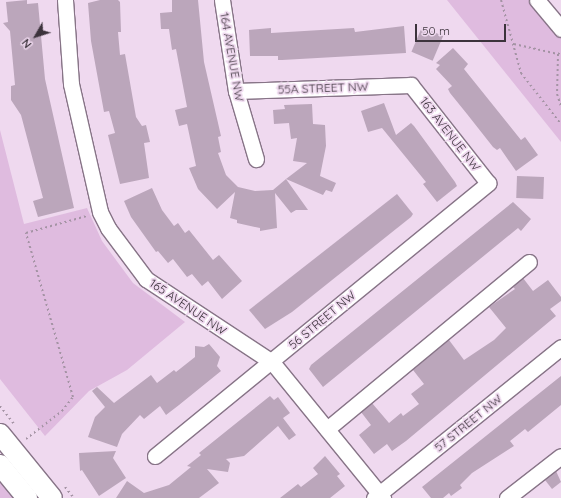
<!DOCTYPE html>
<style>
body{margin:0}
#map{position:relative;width:561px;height:498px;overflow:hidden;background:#efd9ef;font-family:Quicksand,sans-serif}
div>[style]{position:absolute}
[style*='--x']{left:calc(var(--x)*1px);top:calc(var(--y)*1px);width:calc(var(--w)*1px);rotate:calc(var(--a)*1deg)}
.green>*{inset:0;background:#dfbbdf}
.building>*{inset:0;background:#bba6bb;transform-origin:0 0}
.path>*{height:2px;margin-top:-1px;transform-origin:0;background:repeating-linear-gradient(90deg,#a493a4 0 2px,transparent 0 5px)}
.roads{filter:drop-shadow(1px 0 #877487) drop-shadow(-1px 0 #877487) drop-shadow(0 1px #877487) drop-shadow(0 -1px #877487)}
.minor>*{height:15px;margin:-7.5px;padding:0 7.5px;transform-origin:7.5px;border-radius:7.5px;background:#fff}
.major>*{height:20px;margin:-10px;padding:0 10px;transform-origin:10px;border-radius:10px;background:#fff}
span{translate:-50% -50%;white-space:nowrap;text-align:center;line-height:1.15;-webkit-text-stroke:3.5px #efd9ef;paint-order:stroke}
.street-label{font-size:12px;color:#3c333c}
.north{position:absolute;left:16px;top:16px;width:40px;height:40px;-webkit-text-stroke:3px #efd9ef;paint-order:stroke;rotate:231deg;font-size:11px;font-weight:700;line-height:16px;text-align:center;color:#3c333c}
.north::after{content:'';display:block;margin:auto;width:14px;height:18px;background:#3c333c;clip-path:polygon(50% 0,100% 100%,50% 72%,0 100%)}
.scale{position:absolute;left:415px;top:24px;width:91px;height:18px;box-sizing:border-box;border:2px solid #3c333c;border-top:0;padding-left:5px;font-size:12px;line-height:14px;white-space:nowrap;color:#3c333c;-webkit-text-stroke:3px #efd9ef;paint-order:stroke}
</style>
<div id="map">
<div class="green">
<div style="clip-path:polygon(447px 0,531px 0,561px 38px,561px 142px)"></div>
<div style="clip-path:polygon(0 130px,24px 224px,87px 208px,102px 241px,133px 283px,185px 322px,127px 370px,89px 391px,45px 436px,0 379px)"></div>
<div style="clip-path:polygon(0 477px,17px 498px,0 498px)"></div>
</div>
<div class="building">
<div style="clip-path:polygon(27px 0,27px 4px,38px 3px,45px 79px,74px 208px,38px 217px,33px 201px,43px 198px,21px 115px,11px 100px,11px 86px,15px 85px,10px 31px,3px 23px,8px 22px,6px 2px)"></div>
<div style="clip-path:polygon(100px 0,118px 0,120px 2px,121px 32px,118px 32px,120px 55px,125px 54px,136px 117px,142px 126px,146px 125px,150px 142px,144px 143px,149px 178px,120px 184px,108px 135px,115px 133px,109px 111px,104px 112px,91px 41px,88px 3px)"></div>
<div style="clip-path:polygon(172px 0,198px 0,204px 62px,221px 136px,218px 137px,221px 152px,218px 153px,226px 175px,238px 187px,255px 191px,273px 190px,286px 179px,308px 210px,296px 210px,291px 213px,275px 193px,277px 228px,260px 231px,260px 228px,237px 223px,237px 220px,230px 218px,235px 192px,217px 209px,198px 189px,189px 168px,196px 166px,187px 124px,179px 126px,175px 110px,187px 107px,176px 49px,172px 50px,169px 29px,161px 29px,160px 13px,172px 12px)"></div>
<div style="clip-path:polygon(404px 26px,406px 53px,282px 60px,278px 60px,278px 56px,250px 56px,249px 30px,271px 28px,271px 33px,354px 28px,355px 32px)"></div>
<div style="left:422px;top:27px;width:23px;height:27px;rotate:23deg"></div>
<div style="clip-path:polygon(453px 48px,468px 64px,464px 69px,521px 140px,525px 137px,538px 155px,516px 171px,500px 148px,497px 150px,493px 147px,467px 114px,450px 93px,448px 89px,452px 86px,436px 69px,440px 65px,436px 63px)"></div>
<div style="clip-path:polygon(384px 103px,396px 135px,411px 123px,414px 126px,455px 182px,457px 186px,437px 202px,423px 184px,426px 182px,382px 128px,368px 132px,361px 111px)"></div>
<div style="clip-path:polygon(312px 104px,313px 124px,325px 125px,326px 146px,320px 176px,336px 183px,332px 192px,326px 190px,323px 195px,286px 179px,307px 163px,293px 161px,297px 138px,291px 139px,289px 123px,274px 124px,273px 110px,285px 109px,284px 105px)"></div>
<div style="left:517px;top:176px;width:27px;height:22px;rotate:2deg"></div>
<div style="clip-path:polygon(152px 188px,162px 210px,174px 226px,178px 223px,185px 233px,189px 230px,213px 260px,219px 255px,242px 281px,222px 299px,208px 281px,202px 286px,192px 274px,187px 277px,173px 259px,168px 263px,158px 251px,156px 252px,131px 217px,124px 201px)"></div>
<div style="clip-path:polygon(397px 194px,413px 214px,411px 217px,292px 312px,265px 329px,249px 310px)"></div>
<div style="clip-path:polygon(513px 202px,531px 219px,521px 231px,518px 228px,323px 387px,309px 369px,311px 365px)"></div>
<div style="clip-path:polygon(523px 278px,533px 291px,548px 280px,561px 297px,561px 301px,550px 309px,556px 316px,406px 441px,392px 451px,387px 444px,374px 454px,359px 435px,371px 425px,361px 412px,372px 403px,389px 423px,401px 413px,403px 416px,419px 404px,411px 394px,424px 384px,413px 370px,449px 340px,464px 360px,494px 340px,506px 328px,489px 307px,515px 289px,513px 287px)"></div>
<div style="clip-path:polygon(209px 344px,220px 357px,217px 366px,221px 371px,179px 405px,166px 415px,160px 406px,144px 419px,140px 415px,122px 434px,117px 447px,88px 437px,95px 417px,105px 407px,92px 391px,97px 387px,114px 403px,151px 375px,157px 383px,174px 370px,176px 372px,195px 357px,195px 346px,204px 347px)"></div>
<div style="clip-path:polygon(561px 376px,561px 405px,528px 432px,525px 429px,510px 441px,514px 446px,472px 473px,460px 485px,462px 488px,451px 496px,449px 493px,443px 498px,431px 498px,422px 487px)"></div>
<div style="clip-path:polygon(270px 396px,274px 400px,278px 397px,290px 413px,283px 418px,296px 435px,289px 440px,278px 426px,244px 456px,226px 459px,230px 463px,228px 472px,207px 469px,219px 483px,199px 498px,116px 498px,127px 481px,144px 493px,169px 485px,191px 467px,187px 466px,201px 455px,199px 453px)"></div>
<div style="clip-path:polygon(116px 451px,113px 458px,126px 478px,99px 496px,82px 470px,80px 471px,79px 453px)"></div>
<div style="clip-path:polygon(325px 456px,340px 474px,337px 476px,345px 486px,330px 498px,280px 498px,298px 484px,301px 487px,318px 474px,313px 468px)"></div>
<div style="clip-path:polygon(556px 471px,561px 482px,552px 489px,545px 480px)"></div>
</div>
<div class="path">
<div style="--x:501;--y:0;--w:76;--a:74.7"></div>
<div style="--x:521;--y:73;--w:65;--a:51.9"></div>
<div style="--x:514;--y:44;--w:45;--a:12.8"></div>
<div style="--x:558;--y:54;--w:4;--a:-34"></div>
<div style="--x:558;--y:54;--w:40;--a:91.4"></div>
<div style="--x:557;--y:94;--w:13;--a:72"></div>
<div style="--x:0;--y:406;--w:23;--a:52"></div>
<div style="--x:26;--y:439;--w:46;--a:-37.9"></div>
<div style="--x:62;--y:411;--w:18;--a:-52"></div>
<div style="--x:73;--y:397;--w:171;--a:-106"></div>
<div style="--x:26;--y:233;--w:63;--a:-15.6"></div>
<div style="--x:65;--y:487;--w:14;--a:51"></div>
</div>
<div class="roads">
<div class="minor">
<div style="--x:65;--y:0;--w:84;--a:85.9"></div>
<div style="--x:71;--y:84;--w:131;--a:77.2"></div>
<div style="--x:100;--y:212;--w:18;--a:63"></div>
<div style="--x:108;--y:228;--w:64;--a:53.3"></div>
<div style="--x:146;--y:279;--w:151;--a:33.4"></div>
<div style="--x:272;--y:362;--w:176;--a:50.8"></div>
<div style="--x:222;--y:0;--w:92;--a:81.3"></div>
<div style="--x:236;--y:91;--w:71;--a:73.6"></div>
<div style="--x:537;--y:0;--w:38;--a:50"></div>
<div style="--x:327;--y:429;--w:262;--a:-39.6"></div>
<div style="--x:155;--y:456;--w:431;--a:-39.3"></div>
<div style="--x:488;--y:183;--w:125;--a:-128.2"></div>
<div style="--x:411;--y:85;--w:175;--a:178"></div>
<div style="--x:374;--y:498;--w:240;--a:-38.9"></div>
<div style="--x:507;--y:498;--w:68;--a:-37.9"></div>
</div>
<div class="major">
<div style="--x:0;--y:434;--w:82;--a:50.9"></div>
<div style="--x:0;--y:465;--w:43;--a:50.7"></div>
</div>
</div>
<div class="street-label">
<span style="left:232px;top:57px;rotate:80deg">164 AVENUE NW</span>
<span style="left:323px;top:88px;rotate:-2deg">55A STREET NW</span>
<span style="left:450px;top:134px;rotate:52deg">163 AVENUE NW</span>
<span style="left:188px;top:307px;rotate:34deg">165 AVENUE NW</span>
<span style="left:322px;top:320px;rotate:-40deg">56 STREET NW</span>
<span style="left:468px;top:423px;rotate:-39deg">57 STREET NW</span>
</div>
<div class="north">N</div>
<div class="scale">50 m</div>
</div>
